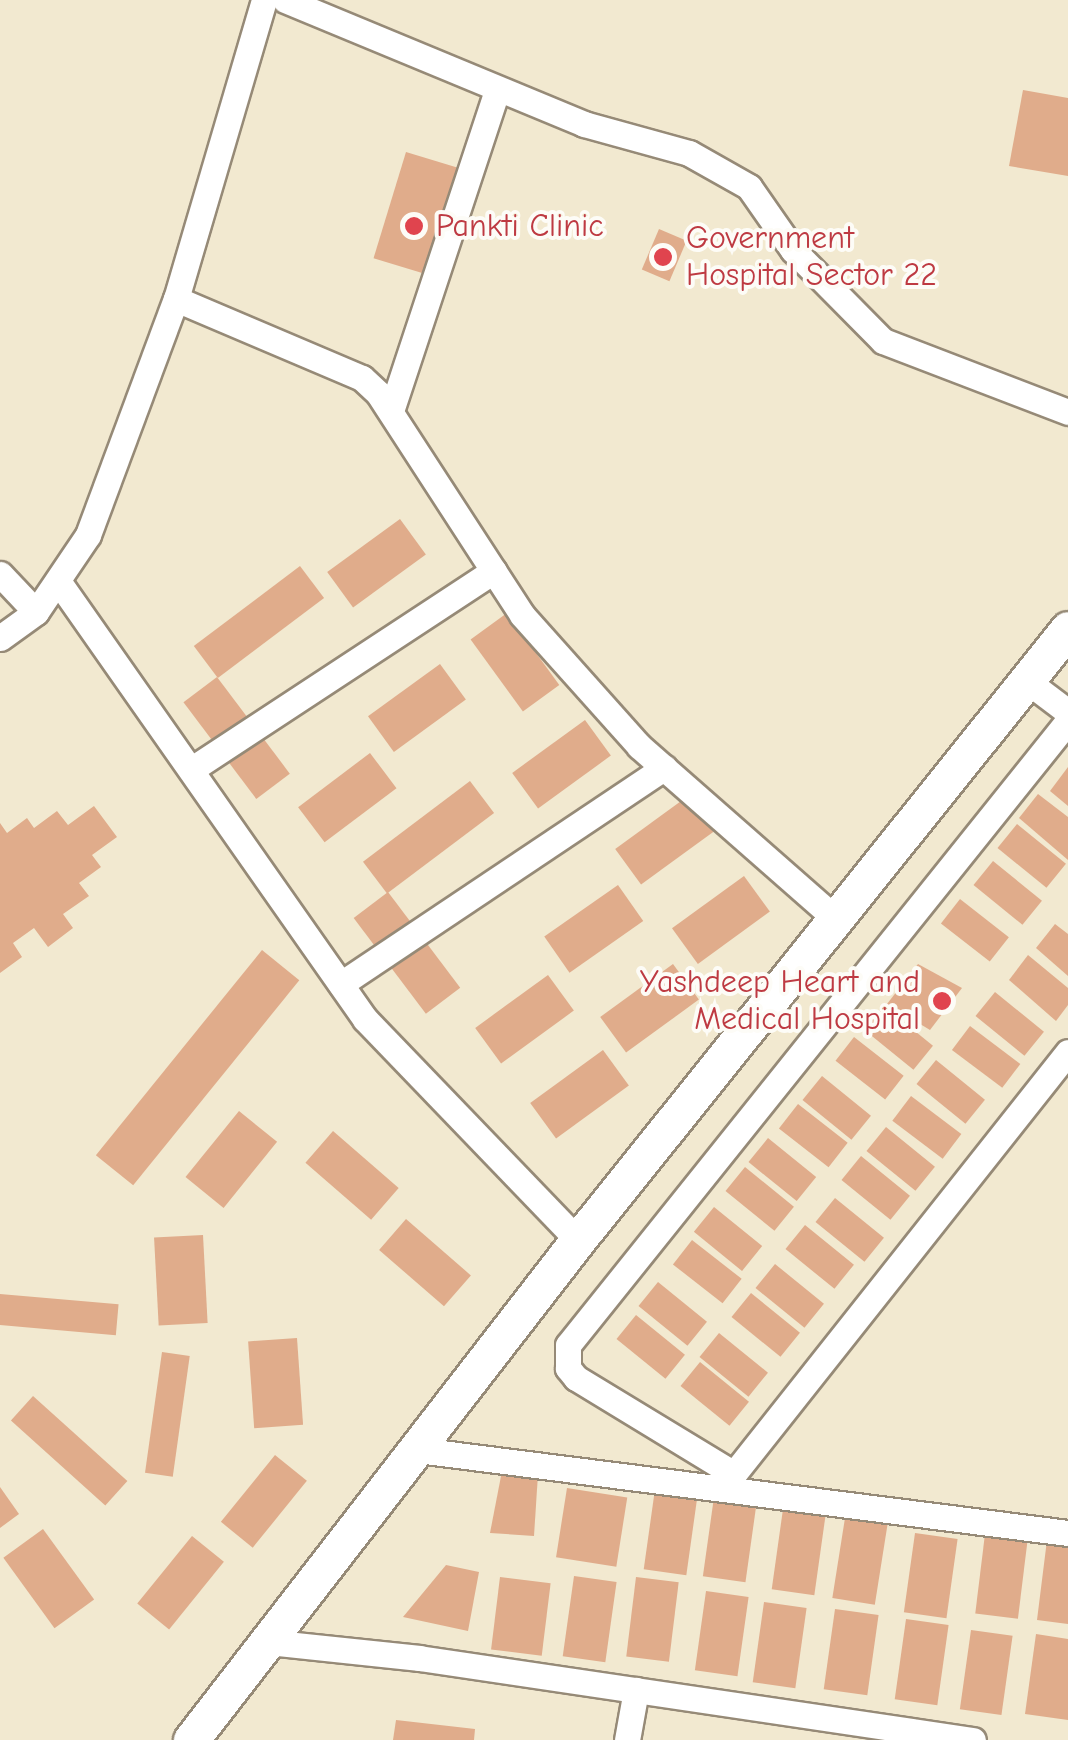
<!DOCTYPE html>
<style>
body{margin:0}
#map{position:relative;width:1068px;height:1740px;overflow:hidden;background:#f2e9d0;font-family:"Comic Neue",sans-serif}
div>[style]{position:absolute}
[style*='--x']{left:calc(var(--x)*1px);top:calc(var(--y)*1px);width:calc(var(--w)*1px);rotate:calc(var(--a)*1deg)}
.building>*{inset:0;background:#e0ac8b;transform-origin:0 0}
.roads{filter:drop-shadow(2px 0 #968a77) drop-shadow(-2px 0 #968a77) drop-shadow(0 2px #968a77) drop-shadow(0 -2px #968a77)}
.street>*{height:25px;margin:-12.5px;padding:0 12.5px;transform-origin:12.5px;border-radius:12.5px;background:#fff}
.secondary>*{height:35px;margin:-17.5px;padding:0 17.5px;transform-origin:17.5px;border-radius:17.5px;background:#fff}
.dots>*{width:28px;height:28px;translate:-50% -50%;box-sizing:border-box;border:5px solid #fdfcf7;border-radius:50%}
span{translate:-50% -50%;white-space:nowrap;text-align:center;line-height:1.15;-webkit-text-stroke:8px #fdfcf7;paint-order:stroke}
.health-label{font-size:32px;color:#be3a42}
.left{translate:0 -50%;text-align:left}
.right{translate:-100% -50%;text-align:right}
</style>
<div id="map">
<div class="building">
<div style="clip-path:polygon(1023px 90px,1068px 98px,1068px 176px,1009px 166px)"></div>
<div style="left:406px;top:152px;width:56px;height:111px;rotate:17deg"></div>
<div style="left:659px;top:229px;width:30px;height:44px;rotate:23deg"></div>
<div style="left:400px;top:519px;width:44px;height:90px;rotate:54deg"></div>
<div style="left:300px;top:566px;width:40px;height:133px;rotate:53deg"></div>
<div style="left:507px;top:613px;width:89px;height:45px;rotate:54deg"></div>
<div style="left:440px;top:664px;width:44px;height:89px;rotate:54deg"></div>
<div style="left:217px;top:677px;width:121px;height:42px;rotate:53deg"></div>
<div style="left:585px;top:720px;width:44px;height:90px;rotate:54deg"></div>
<div style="left:370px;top:753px;width:44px;height:90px;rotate:53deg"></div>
<div style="clip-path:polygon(1068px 767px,1068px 806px,1050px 791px)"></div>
<div style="left:470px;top:781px;width:40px;height:134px;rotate:53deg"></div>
<div style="clip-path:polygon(1038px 794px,1068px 817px,1068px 860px,1019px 818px)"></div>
<div style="left:688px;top:796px;width:44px;height:90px;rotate:54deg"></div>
<div style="clip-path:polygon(94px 806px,117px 837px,92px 855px,101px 867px,79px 883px,89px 896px,63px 914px,73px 928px,48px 947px,34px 928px,13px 943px,22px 957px,0 973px,0 823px,7px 833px,27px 818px,34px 828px,57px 811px,68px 825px)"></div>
<div style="left:1017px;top:824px;width:63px;height:31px;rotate:39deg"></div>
<div style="left:993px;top:861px;width:63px;height:31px;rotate:39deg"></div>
<div style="left:744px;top:876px;width:44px;height:89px;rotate:54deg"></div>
<div style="left:618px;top:885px;width:44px;height:90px;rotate:55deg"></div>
<div style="left:388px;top:892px;width:120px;height:43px;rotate:53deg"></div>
<div style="left:960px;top:899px;width:62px;height:31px;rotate:38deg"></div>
<div style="clip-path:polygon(1055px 924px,1068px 934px,1068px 976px,1036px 948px)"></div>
<div style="left:262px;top:950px;width:48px;height:264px;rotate:39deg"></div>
<div style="clip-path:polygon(1028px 955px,1068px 988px,1068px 1005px,1056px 1021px,1009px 980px)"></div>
<div style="left:673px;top:964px;width:44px;height:90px;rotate:54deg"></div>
<div style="clip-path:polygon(918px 964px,962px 988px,930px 1030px,887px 1004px)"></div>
<div style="left:548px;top:975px;width:44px;height:90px;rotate:54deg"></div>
<div style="left:995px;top:992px;width:63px;height:31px;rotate:39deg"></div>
<div style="left:884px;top:1006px;width:63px;height:31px;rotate:39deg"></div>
<div style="left:970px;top:1026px;width:63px;height:30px;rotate:37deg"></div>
<div style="left:854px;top:1037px;width:63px;height:30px;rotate:38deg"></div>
<div style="left:603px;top:1050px;width:44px;height:90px;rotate:54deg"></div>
<div style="left:936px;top:1060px;width:63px;height:31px;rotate:39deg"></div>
<div style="left:822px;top:1076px;width:63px;height:31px;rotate:39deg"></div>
<div style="left:911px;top:1096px;width:63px;height:31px;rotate:37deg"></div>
<div style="left:798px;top:1104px;width:63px;height:31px;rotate:38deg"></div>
<div style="left:239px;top:1111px;width:49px;height:85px;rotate:39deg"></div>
<div style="left:886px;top:1127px;width:63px;height:31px;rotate:39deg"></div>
<div style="left:333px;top:1131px;width:87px;height:42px;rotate:41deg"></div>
<div style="left:768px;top:1138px;width:62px;height:31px;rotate:39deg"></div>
<div style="left:861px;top:1156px;width:63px;height:31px;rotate:39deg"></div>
<div style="left:745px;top:1167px;width:63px;height:31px;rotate:39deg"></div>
<div style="left:835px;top:1198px;width:63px;height:31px;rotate:39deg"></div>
<div style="left:714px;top:1207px;width:62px;height:32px;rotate:39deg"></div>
<div style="left:406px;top:1219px;width:86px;height:41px;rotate:41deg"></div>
<div style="left:805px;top:1225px;width:63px;height:31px;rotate:39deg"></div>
<div style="left:203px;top:1235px;width:88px;height:49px;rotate:87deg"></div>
<div style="left:692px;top:1240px;width:63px;height:31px;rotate:38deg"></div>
<div style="left:775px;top:1264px;width:63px;height:31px;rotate:39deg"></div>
<div style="left:658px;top:1282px;width:63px;height:31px;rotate:39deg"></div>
<div style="left:751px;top:1293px;width:63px;height:31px;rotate:39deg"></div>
<div style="left:0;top:1294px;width:119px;height:31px;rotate:5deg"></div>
<div style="left:636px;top:1315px;width:63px;height:31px;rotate:39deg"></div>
<div style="left:719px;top:1333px;width:63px;height:31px;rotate:39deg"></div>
<div style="left:297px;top:1338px;width:87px;height:49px;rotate:86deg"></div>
<div style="left:162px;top:1352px;width:28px;height:122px;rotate:8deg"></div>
<div style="left:700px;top:1362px;width:63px;height:31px;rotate:39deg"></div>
<div style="left:33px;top:1396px;width:127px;height:33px;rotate:42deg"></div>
<div style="left:275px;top:1455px;width:41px;height:86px;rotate:39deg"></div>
<div style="clip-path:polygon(502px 1471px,538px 1474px,534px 1536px,490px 1533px)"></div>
<div style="clip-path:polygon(0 1487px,19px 1514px,0 1528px)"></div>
<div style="left:567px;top:1488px;width:61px;height:70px;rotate:9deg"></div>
<div style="left:655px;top:1489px;width:43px;height:81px;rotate:8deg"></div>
<div style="left:714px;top:1497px;width:43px;height:80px;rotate:8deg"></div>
<div style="left:783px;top:1509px;width:43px;height:81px;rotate:8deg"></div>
<div style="left:845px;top:1518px;width:43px;height:81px;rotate:9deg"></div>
<div style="left:43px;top:1529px;width:87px;height:49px;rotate:54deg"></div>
<div style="left:915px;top:1533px;width:43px;height:80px;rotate:8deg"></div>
<div style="left:985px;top:1534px;width:43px;height:80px;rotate:7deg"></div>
<div style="left:192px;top:1536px;width:41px;height:87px;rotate:39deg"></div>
<div style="clip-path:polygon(1047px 1540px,1068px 1543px,1068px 1624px,1037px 1620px)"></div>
<div style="clip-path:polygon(446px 1565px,479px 1572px,468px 1631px,403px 1617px)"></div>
<div style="left:574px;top:1576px;width:43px;height:81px;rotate:8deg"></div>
<div style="left:500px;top:1577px;width:51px;height:73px;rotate:7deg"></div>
<div style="left:636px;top:1577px;width:43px;height:80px;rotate:7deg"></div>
<div style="left:706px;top:1591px;width:43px;height:80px;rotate:8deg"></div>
<div style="left:764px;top:1602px;width:43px;height:81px;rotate:8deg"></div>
<div style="left:835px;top:1609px;width:44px;height:81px;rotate:8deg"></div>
<div style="left:906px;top:1619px;width:43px;height:81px;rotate:8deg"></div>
<div style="left:971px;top:1630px;width:42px;height:80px;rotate:8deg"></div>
<div style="clip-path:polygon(1036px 1634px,1068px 1639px,1068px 1720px,1025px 1714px)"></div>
<div style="clip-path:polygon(396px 1720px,475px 1729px,474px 1740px,393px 1740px)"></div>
</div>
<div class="roads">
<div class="street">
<div style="--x:285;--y:0;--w:324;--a:22.5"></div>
<div style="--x:584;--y:124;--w:109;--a:15.4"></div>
<div style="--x:689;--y:153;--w:69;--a:29.5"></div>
<div style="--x:749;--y:187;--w:77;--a:55.1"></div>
<div style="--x:793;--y:250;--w:128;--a:45.3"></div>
<div style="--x:883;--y:341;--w:198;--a:21"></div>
<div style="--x:176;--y:299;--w:202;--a:23"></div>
<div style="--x:362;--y:378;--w:22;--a:43"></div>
<div style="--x:378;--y:393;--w:265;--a:57"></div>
<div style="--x:522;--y:615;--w:176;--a:48.2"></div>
<div style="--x:639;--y:746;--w:261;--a:41.3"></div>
<div style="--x:391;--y:411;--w:337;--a:-71.7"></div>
<div style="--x:0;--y:574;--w:52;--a:46.5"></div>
<div style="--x:58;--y:581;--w:535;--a:54.97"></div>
<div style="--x:365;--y:1019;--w:307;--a:46.1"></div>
<div style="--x:0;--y:638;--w:44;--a:-35.8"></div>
<div style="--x:36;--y:612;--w:93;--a:-56"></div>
<div style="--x:88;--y:535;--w:252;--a:-69.6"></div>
<div style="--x:176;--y:299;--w:312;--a:-73.6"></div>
<div style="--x:1027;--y:681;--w:51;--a:37.1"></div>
<div style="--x:192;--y:769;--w:361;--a:-33.3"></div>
<div style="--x:341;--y:984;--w:389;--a:-33.8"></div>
<div style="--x:418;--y:1450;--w:655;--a:7.28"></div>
<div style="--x:734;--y:1474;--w:185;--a:-148.7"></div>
<div style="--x:576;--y:1378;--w:13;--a:-129"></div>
<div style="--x:568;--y:1368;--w:23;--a:-90"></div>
<div style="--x:568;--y:1345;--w:800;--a:-51.3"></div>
<div style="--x:725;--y:1485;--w:552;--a:-51.62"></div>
<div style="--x:267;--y:1642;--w:153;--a:6"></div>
<div style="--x:419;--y:1658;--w:560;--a:8.42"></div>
<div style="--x:627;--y:1740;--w:51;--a:-79.8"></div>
</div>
<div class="secondary">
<div style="--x:191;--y:1740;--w:632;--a:-52.26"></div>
<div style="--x:578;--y:1240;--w:783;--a:-51.27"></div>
</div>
</div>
<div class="dots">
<div style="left:414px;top:226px;background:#e0444e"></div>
<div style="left:663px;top:257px;background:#e0444e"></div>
<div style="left:942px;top:1001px;background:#e0444e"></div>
</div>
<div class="health-label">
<span class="left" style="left:436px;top:226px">Pankti Clinic</span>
<span class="left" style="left:686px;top:257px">Government<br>Hospital Sector 22</span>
<span class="right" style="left:920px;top:1001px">Yashdeep Heart and<br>Medical Hospital</span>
</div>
</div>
